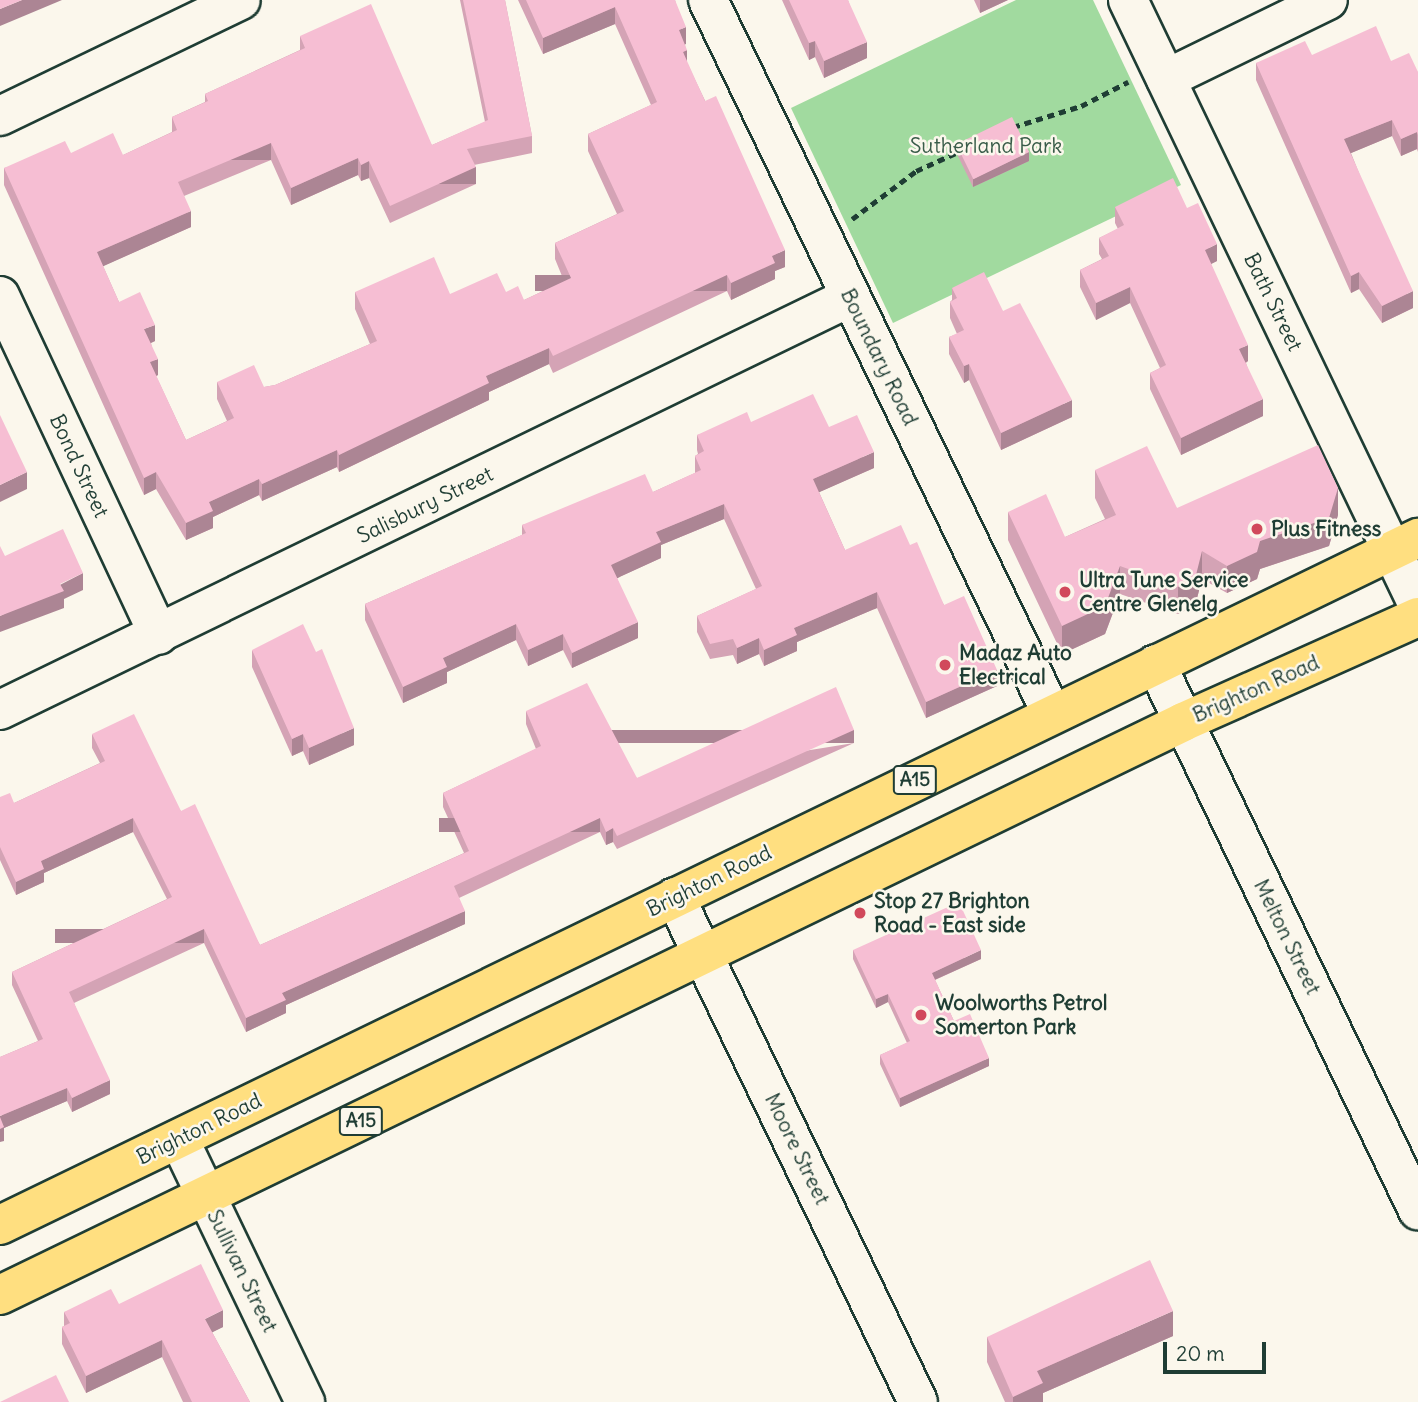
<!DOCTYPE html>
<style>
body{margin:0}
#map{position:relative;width:1418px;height:1402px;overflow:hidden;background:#fbf7ec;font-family:Delius,sans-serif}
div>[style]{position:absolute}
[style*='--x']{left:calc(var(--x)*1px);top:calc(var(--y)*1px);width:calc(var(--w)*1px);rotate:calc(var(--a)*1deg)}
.green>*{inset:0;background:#a1da9f}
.path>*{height:4.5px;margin-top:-2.25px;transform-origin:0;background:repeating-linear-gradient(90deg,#1f3d34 0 7px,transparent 0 12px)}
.roads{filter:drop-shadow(2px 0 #1f3d34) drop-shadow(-2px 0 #1f3d34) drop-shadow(0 2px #1f3d34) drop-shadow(0 -2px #1f3d34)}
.minor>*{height:38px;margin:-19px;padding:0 19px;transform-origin:19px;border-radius:19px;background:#fbf7ec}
.major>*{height:38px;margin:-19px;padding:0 19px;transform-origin:19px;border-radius:19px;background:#ffdf80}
.wall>*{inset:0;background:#d4a3b5}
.shaded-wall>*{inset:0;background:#ac8594;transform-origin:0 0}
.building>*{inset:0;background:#f6bed3;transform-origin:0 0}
.dots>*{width:19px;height:19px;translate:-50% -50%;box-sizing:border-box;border:4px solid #fbf7ec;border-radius:50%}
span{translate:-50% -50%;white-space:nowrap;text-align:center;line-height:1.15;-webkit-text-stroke:5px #fbf7ec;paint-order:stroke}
.shield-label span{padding:2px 5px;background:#fbf7ec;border:2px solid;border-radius:5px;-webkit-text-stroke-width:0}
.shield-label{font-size:19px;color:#1f3d34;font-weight:700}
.park-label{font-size:21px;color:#395c49}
.street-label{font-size:21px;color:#1f3d34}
.poi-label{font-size:21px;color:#1f3d34;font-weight:700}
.left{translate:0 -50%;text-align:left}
.scale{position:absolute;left:1163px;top:1342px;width:103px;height:32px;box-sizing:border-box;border:4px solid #1f3d34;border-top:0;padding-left:9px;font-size:21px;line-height:24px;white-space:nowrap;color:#1f3d34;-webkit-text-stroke:5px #fbf7ec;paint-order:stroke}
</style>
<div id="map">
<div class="green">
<div style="clip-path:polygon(1016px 0,1093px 0,1181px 185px,893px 323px,791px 108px)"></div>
</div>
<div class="path">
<div style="--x:1013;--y:127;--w:71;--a:-17.2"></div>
<div style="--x:1081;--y:106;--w:53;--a:-27.1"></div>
<div style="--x:852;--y:219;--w:80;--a:-36.9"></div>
<div style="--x:916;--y:171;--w:48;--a:-24.4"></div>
</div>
<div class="roads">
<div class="minor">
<div style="--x:708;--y:0;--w:793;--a:64.28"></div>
<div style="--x:1128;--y:0;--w:671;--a:64.39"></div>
<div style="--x:1166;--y:79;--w:180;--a:-26"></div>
<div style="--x:0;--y:116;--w:267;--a:-25.7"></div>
<div style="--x:0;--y:296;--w:374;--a:64.9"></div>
<div style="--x:1156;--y:664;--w:606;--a:64.37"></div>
<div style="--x:0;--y:710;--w:945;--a:-25.91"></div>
<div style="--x:675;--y:897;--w:560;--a:64.3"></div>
<div style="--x:179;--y:1139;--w:292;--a:64.4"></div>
</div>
<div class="major">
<div style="--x:0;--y:1225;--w:1576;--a:-25.85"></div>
<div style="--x:0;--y:1295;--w:1314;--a:-25.84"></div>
<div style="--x:1183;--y:722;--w:257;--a:-24.1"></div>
</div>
</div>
<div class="wall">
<div style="clip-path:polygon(460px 0,505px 0,532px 136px,532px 153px,474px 165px,476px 184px,390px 223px,369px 178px,361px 181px,358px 175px,291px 205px,271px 160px,184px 196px,191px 227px,103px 266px,119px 302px,155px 341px,151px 343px,158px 375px,156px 376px,186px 440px,227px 421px,217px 399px,217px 382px,264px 387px,275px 385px,370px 344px,355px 309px,355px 292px,450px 294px,506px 292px,524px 300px,564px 281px,555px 259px,555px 243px,617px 214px,588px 151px,588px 134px,651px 105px,615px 24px,543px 54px,518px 0,675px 0,686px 44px,685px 44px,687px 63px,785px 267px,775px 271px,775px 279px,731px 300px,727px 291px,553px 373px,549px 364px,489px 392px,489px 400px,339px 472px,337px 467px,262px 501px,259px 495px,213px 517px,213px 528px,186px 540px,156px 489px,144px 495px,4px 185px,4px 168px,71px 153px,123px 155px,172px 132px,172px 117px,205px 102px,205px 94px,300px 50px,300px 36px,432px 145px,485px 122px)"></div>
<div style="clip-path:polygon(782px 0,848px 0,867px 58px,824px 78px,815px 57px,809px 60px)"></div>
<div style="clip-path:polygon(974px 0,1008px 0,980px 13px)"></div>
<div style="clip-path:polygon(1312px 55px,1391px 61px,1418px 72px,1418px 152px,1417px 149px,1401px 156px,1392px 136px,1351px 153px,1413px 308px,1382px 323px,1359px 289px,1351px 293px,1256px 80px,1256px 63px)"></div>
<div style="clip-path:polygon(956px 144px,1029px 161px,973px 187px,956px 152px)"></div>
<div style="clip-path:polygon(1115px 207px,1187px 208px,1217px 261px,1211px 264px,1248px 361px,1246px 363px,1263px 416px,1181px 455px,1150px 389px,1150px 373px,1160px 368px,1130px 303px,1096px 320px,1080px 287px,1080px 270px,1102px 259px,1099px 254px,1099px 238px,1118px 229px,1115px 223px)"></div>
<div style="clip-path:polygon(952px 288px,1003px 311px,1072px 417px,1001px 450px,969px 380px,964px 383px,949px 354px,949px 337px,957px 334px,950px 318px,950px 302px,952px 300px)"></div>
<div style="clip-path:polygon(751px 422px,829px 427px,874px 468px,819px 492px,845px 550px,910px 545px,944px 605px,997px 686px,926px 718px,877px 608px,797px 642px,797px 651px,764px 666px,759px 654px,737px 664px,733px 655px,710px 659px,697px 632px,697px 616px,756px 589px,724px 519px,661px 545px,661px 558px,617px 578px,638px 638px,572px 668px,563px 650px,528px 666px,516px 640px,447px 672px,447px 683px,403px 703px,365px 620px,365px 604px,522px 535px,522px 525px,653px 492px,695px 473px,695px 456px,698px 454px,697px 450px,697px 435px)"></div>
<div style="clip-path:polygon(1095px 470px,1177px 508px,1338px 515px,1329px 546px,1260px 569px,1257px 579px,1227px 593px,1202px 579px,1195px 606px,1178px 614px,1120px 594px,1105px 634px,1062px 654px,1008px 540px,1008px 512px,1065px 537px,1105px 519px,1095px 498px)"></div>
<div style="clip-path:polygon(252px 650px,354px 745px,309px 765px,303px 751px,292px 756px,252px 667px)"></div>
<div style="clip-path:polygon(526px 711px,637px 778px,854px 743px,617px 849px,613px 842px,606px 845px,600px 832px,459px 898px,465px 924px,286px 1005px,286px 1013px,246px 1032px,204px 943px,74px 1003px,110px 1094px,72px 1112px,67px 1101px,4px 1128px,4px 1141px,0 1057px,38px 1041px,12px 985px,12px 972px,167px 899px,133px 832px,44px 873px,44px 882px,16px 895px,0 860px,0 797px,14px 803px,100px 763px,92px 748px,92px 734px,181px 811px,260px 945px,464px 853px,443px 807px,443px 793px,536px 749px,526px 724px)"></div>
<div style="clip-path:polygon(853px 950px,981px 959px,935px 980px,954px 1021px,989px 1066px,900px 1107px,880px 1064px,880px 1055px,907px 1043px,888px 1002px,876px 1008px,853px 959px)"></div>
<div style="clip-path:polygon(119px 1304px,223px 1327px,212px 1332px,250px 1402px,183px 1402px,162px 1357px,86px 1393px,62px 1344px,62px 1327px,64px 1326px,64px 1312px)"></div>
<div style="clip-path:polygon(1173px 1336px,1043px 1393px,1043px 1402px,1005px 1402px,987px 1362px,987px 1337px)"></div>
</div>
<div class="shaded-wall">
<div style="clip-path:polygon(22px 0,62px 0,0 26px,0 9px)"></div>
<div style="clip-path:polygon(980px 0,1008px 0,980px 13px)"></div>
<div style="clip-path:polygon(615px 7px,615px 24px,543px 54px,543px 38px)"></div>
<div style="clip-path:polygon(686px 27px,686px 44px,679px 47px,679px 30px)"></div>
<div style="clip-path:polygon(815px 41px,815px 57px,809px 60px,809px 43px)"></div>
<div style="clip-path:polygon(867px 42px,867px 58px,824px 78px,824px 61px)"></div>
<div style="clip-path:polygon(687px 50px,687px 67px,683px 52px)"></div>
<div style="clip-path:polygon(1392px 120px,1392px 136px,1344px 156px,1344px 139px)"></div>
<div style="clip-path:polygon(1417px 132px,1417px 149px,1401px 156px,1401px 139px)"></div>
<div style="left:271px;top:143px;width:17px;height:101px;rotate:90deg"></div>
<div style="clip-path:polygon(1029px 152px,1029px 161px,973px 187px,973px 179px)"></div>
<div style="clip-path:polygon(358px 158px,358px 175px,291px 205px,291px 188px)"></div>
<div style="clip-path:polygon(369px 161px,369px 178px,361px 181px,361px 165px)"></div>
<div style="left:476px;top:167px;width:17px;height:94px;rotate:90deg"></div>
<div style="clip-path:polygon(191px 211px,191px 227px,97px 269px,97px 252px)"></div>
<div style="clip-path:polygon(1217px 244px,1217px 261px,1205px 267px,1205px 250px)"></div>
<div style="clip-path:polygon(785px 250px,785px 267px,775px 271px,775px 279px,731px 300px,731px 283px,772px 256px)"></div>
<div style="clip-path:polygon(1359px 272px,1359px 289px,1351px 293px,1351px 276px)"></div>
<div style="left:727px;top:275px;width:16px;height:192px;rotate:90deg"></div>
<div style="clip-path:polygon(1130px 287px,1130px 303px,1096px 320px,1096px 303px)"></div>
<div style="clip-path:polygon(1413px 291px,1413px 308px,1382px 323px,1382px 306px)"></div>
<div style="clip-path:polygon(155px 325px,155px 341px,144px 346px,144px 329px)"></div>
<div style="clip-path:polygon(1248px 345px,1248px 361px,1239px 366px,1239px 349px)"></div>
<div style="clip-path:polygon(549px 348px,549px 364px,489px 392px,489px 400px,339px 472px,339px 455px,486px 376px)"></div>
<div style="clip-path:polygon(158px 359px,158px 375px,150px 379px,150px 362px)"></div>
<div style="clip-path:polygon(969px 364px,969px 380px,964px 383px,964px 366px)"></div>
<div style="clip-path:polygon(1263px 399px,1263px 416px,1181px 455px,1181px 438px)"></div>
<div style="clip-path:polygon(1072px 400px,1072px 417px,1001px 450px,1001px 433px)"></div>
<div style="clip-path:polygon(337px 450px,337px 467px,262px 501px,262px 484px)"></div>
<div style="clip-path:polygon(874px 452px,874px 468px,813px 495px,813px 479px)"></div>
<div style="clip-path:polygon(27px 472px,27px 489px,0 502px,0 485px)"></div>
<div style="clip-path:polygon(156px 472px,156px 489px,144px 495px,144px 478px)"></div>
<div style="clip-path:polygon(259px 479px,259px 495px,213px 517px,213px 528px,186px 540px,186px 523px,209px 502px)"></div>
<div style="clip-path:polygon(1338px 488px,1338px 515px,1329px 546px,1260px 569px,1257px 579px,1227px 593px,1227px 566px,1260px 541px)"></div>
<div style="clip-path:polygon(724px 504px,724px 519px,661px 545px,661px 558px,611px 581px,611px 565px,656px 532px)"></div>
<div style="clip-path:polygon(1202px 551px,1202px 579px,1195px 606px,1178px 614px,1178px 587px)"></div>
<div style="clip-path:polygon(1120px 566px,1120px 594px,1105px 634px,1062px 654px,1062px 626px)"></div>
<div style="clip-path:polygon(83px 573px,83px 590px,64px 599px,64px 608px,0 632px,0 616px)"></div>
<div style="clip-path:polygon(877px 592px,877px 608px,797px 642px,797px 651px,764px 666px,764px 650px,794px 628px)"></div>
<div style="clip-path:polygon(638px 622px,638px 638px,572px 668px,572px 653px)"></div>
<div style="clip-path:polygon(516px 624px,516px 640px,447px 672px,447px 683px,403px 703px,403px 687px,443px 658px)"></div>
<div style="clip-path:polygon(563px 634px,563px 650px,528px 666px,528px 650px)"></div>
<div style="clip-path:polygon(759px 638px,759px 654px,737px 664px,737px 648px)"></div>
<div style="clip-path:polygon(997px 670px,997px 686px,926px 718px,926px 702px)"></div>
<div style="clip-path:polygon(354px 728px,354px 745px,309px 765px,309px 748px)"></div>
<div style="left:854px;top:730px;width:13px;height:260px;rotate:90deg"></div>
<div style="clip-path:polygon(303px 734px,303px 751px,292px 756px,292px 739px)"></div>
<div style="clip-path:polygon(133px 818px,133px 832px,44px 873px,44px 882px,16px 895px,16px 882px,41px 861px)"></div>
<div style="left:600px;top:818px;width:14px;height:161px;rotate:90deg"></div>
<div style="clip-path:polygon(613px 828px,613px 842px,606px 845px,606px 832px)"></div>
<div style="clip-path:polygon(465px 911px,465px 924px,286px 1005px,286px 1013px,246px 1032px,246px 1018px,282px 993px)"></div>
<div style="left:204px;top:929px;width:14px;height:149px;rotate:90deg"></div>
<div style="clip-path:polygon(981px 950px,981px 959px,932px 981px,932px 973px)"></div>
<div style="clip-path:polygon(888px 994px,888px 1002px,876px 1008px,876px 999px)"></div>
<div style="clip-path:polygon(989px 1058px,989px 1066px,900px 1107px,900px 1098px)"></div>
<div style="clip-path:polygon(110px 1080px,110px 1094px,72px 1112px,72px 1098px)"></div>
<div style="clip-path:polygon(67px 1088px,67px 1101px,4px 1128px,4px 1141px,0 1142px,0 1116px)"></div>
<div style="clip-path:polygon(223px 1310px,223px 1327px,205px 1336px,205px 1319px)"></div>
<div style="clip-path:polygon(1173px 1311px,1173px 1336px,1043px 1393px,1043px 1402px,1013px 1402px,1013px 1397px,1037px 1371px)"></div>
<div style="clip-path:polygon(162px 1340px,162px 1357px,86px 1393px,86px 1376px)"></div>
</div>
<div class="building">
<div style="clip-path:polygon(0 0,22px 0,0 9px)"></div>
<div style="clip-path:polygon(463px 0,505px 0,532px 136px,467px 149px,476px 167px,390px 206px,369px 161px,361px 165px,358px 158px,291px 188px,271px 143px,178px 182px,191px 211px,97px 252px,119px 302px,140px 292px,155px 325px,144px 329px,158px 359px,150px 362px,186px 440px,234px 418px,217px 382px,254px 365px,264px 387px,275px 385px,377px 341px,355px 292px,434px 257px,450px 294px,497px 273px,506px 292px,518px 286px,524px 300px,571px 278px,555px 243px,624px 211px,588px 134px,657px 102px,615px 7px,543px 38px,526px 0,675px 0,686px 27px,679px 30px,687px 50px,683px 52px,705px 101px,716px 96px,785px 250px,772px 256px,775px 263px,731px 283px,727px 275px,553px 356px,549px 348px,486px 376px,489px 383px,339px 455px,337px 450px,262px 484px,259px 479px,209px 502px,213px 511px,186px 523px,156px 472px,144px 478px,4px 168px,65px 141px,71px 153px,113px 133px,123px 155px,177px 130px,172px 117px,208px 101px,205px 94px,305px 48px,300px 36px,371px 4px,432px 145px,488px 120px)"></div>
<div style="clip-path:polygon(789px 0,848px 0,867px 42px,824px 61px,815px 41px,809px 43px)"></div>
<div style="clip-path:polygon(1376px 26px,1391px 61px,1409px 53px,1418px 72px,1418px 135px,1417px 132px,1401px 139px,1392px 120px,1344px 139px,1413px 291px,1382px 306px,1359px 272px,1351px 276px,1256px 63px,1305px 41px,1312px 55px)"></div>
<div style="left:1012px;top:117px;width:39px;height:62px;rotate:64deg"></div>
<div style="clip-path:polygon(1173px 178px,1187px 208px,1198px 203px,1217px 244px,1205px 250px,1248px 345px,1239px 349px,1263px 399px,1181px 438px,1150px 373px,1166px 365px,1130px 287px,1096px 303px,1080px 270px,1109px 256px,1099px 238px,1124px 225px,1115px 207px)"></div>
<div style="clip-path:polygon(984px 272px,1003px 311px,1020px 303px,1072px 400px,1001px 433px,969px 364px,964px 366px,949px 337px,964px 330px,950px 302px,957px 298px,952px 288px)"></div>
<div style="clip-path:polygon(813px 394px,829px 427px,857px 415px,874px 452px,813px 479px,845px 550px,901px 525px,910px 545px,917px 542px,944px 605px,964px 596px,997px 670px,926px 702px,877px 592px,794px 628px,797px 635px,764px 650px,759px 638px,737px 648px,733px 639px,710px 644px,697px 616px,762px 586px,724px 504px,656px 532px,661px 542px,611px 565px,638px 622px,572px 653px,563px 634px,528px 650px,516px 624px,443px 658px,447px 667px,403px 687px,365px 604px,526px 533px,522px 525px,645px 474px,653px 492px,701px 470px,695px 456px,704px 451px,697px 435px,747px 412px,751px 422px)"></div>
<div style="clip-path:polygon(0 415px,27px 472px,0 485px)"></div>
<div style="clip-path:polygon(1318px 445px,1338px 488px,1329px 518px,1260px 541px,1257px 552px,1227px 566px,1202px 551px,1195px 579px,1178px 587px,1120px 566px,1105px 606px,1062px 626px,1008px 512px,1046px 494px,1065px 537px,1116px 515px,1095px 470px,1147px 446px,1177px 508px)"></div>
<div style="clip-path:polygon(63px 529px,83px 573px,60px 584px,64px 591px,0 616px,0 546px,5px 556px)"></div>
<div style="clip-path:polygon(303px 624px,316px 652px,322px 649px,354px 728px,309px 748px,303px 734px,292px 739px,252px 650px)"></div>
<div style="clip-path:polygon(587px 683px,637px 778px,836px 687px,854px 730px,617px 836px,613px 828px,606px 832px,600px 818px,454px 886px,465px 911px,282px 993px,286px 1000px,246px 1018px,204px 929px,69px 992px,110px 1080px,72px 1098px,67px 1088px,0 1116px,0 1057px,43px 1039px,12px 972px,172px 897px,133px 818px,41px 861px,44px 869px,16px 882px,0 847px,0 797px,10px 793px,14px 803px,105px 761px,92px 734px,134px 714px,181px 811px,195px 804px,260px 945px,469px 851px,443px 793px,541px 746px,526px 711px)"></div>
<div style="clip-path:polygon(959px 902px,981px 950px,932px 973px,954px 1021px,970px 1014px,989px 1058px,900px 1098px,880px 1055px,910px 1041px,888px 994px,876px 999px,853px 950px)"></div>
<div style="clip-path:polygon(0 1117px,4px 1127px,0 1129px)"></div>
<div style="clip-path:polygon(1150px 1260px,1173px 1311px,1037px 1371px,1043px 1383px,1013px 1397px,987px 1337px)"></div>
<div style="clip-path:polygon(201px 1264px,223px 1310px,205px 1319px,250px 1402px,192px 1402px,162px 1340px,86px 1376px,62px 1327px,70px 1323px,64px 1312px,111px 1289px,119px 1304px)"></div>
<div style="clip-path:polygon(56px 1375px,69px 1402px,0 1402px)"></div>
</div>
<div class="dots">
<div style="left:1257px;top:529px;background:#d1495b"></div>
<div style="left:1065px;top:592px;background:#d1495b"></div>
<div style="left:945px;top:665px;background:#d1495b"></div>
<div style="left:860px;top:913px;background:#d1495b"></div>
<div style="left:921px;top:1015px;background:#d1495b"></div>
</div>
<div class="shield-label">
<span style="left:915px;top:780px">A15</span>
<span style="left:361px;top:1121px">A15</span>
</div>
<div class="park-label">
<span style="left:986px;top:146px">Sutherland Park</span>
</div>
<div class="street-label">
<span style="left:1273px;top:302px;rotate:64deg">Bath Street</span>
<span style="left:879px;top:357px;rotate:64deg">Boundary Road</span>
<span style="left:79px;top:466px;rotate:65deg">Bond Street</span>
<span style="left:425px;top:505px;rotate:-26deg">Salisbury Street</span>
<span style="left:1256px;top:689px;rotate:-24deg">Brighton Road</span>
<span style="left:709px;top:881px;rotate:-26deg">Brighton Road</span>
<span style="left:1287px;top:937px;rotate:64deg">Melton Street</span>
<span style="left:199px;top:1129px;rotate:-26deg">Brighton Road</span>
<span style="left:797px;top:1149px;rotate:64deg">Moore Street</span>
<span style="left:242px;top:1271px;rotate:64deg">Sullivan Street</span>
</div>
<div class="poi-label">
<span class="left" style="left:1271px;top:529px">Plus Fitness</span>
<span class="left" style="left:1079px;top:592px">Ultra Tune Service<br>Centre Glenelg</span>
<span class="left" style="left:959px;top:665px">Madaz Auto<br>Electrical</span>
<span class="left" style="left:874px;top:913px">Stop 27 Brighton<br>Road - East side</span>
<span class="left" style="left:935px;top:1015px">Woolworths Petrol<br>Somerton Park</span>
</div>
<div class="scale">20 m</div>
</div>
